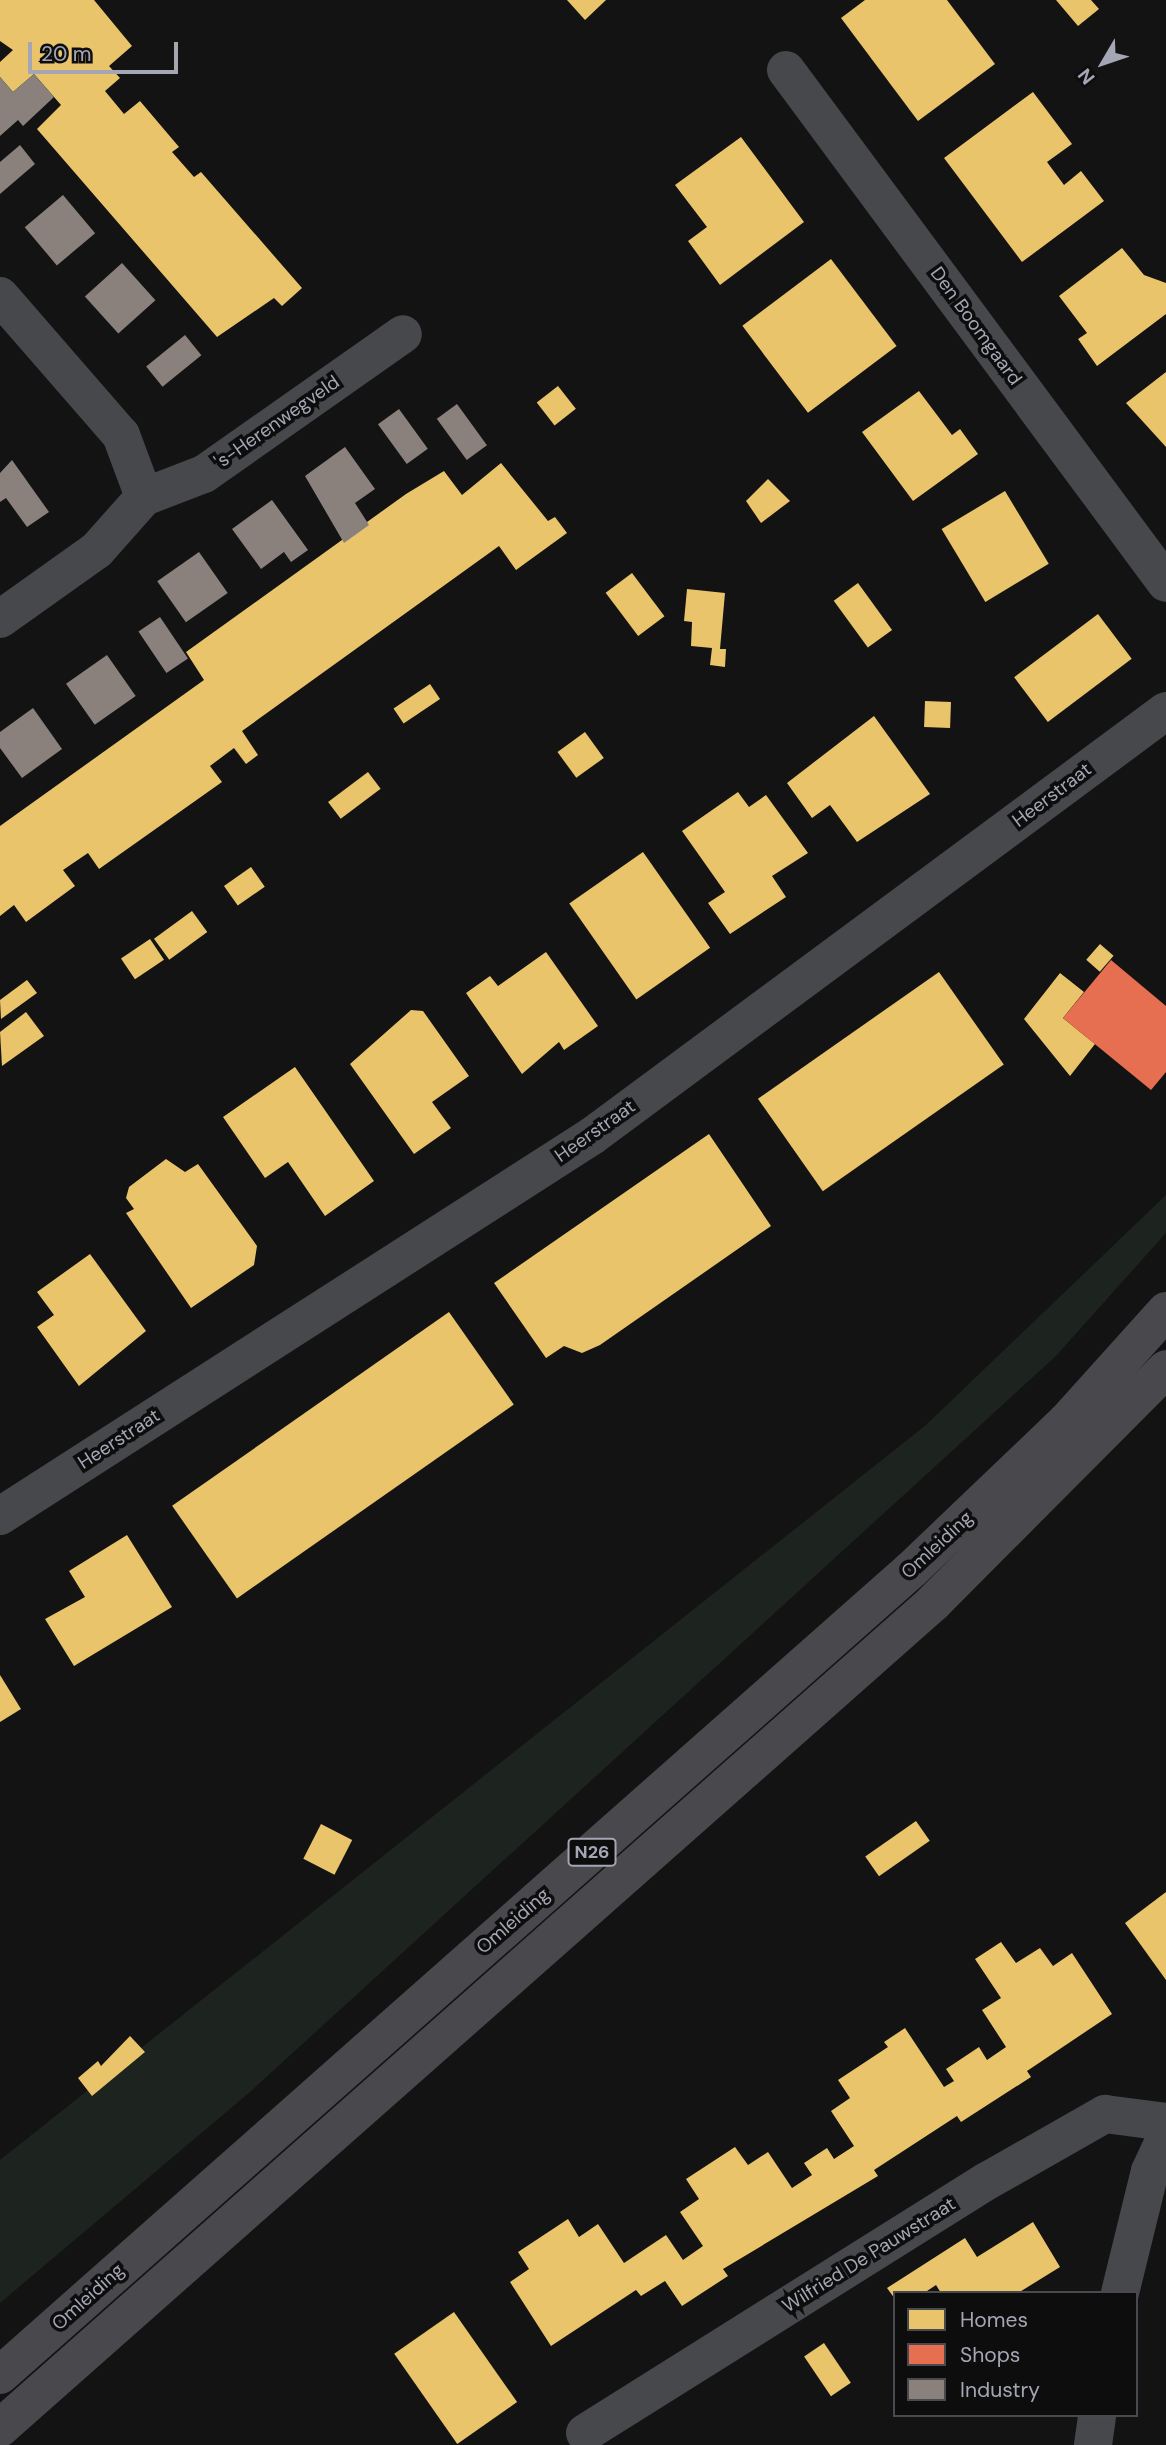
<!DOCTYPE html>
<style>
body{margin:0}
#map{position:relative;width:1166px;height:2445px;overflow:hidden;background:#131313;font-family:"DM Sans",sans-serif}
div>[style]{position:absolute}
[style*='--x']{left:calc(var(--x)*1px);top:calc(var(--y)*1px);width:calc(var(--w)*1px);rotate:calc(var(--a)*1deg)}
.green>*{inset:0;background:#1d231e}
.homes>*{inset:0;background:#e9c46a;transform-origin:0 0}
.shops>*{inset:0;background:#e76f51}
.industry>*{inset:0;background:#8a817c;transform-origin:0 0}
.minor>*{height:38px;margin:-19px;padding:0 19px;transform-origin:19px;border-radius:19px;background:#47484b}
.major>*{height:38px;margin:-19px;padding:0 19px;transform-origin:19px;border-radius:19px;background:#49494d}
span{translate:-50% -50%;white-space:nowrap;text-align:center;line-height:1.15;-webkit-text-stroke:7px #0d0d0e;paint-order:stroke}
.shield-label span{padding:2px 5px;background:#0d0d0e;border:2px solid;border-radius:5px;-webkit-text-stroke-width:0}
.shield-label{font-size:18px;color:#a4a6b4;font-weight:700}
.street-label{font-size:19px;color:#a4a6b4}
.legend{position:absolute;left:893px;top:2291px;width:245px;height:126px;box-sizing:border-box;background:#0d0d0e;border:2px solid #494a50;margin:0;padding:9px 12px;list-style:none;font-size:21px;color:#a4a6b4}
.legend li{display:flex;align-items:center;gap:14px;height:35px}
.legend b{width:35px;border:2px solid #494a50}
.north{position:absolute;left:1068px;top:28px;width:70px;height:70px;-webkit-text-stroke:5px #0d0d0e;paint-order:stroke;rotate:231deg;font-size:19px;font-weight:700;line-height:28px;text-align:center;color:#a4a6b4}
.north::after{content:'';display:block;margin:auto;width:24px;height:32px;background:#a4a6b4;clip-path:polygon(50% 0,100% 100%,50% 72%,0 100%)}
.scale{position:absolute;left:28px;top:42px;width:150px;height:32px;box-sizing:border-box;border:4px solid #a4a6b4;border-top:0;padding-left:9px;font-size:21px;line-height:24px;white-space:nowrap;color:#a4a6b4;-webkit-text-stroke:5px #0d0d0e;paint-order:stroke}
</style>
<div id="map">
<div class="green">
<div style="clip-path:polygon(1166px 1195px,1166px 1233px,1055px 1357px,250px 2092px,0 2303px,0 2160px,926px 1425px)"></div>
</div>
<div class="homes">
<div style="clip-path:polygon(0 0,94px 0,132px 46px,109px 66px,120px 78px,105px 91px,124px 114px,140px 101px,179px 147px,172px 152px,194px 177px,201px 172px,302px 288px,282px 306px,274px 298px,217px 337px,37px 129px,61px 105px,34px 74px,13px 92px,0 77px,0 62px,13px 50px,0 41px)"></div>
<div style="clip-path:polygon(567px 0,606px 0,585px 20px)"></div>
<div style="clip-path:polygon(865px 0,947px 0,995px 64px,918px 121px,841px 18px)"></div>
<div style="clip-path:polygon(1056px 0,1091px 0,1099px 9px,1078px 26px)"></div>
<div style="clip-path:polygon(1033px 92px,1072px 144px,1047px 162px,1064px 185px,1081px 171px,1104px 201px,1022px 262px,944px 158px)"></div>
<div style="clip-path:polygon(741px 137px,804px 222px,720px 285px,688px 241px,707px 227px,675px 185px)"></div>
<div style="clip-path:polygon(1122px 248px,1144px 275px,1166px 283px,1166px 314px,1097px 366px,1078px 339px,1087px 333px,1059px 296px)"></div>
<div style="left:831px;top:259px;width:109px;height:111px;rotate:53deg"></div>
<div style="clip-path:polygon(1166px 372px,1166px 447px,1126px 403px)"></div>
<div style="left:558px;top:386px;width:29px;height:27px;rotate:52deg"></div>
<div style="clip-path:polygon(919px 391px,952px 435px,960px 429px,978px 454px,913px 501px,862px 432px)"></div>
<div style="clip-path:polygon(501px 463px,548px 521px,555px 517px,567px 533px,516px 570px,499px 546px,242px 731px,258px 755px,246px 764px,234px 748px,210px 766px,222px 782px,99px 869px,88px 853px,63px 870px,75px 886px,26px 922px,14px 905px,0 916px,0 826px,204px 680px,186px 652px,406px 494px,444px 471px,462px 495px)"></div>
<div style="clip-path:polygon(768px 479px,790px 501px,761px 523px,746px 501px)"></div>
<div style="left:1005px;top:491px;width:85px;height:74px;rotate:59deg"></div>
<div style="left:632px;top:573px;width:54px;height:33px;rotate:53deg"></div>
<div style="left:858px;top:583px;width:58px;height:30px;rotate:54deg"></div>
<div style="clip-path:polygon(687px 589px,725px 593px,720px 649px,726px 649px,725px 667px,710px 665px,712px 648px,691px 646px,692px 622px,684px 621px)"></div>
<div style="left:1098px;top:614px;width:56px;height:105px;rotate:53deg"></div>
<div style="left:430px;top:684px;width:18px;height:44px;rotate:56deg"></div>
<div style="left:925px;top:701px;width:26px;height:26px;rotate:2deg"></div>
<div style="clip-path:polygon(874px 716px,930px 794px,857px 842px,830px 805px,812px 818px,787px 783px)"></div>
<div style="left:585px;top:732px;width:32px;height:34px;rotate:54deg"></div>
<div style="left:368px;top:772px;width:21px;height:50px;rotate:53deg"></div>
<div style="clip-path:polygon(738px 792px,749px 807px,766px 795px,808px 853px,772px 876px,786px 897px,730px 934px,708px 903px,725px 892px,682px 831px)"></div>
<div style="left:643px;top:852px;width:117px;height:90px;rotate:55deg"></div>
<div style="left:251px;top:867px;width:24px;height:33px;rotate:55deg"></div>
<div style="left:192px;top:911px;width:26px;height:47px;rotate:54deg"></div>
<div style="left:150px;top:939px;width:25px;height:35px;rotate:56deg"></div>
<div style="left:1100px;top:944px;width:18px;height:21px;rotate:41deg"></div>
<div style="clip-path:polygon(546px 952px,598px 1026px,564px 1050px,559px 1042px,522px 1074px,466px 993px,490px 976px,498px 986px)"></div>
<div style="left:939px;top:972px;width:113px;height:221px;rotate:55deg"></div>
<div style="clip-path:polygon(1060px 973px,1084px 992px,1063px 1018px,1095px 1044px,1070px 1076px,1024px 1019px)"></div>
<div style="clip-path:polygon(27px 980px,37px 993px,1px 1019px,0 1000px)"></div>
<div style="clip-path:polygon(411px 1010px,423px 1011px,469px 1076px,432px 1102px,451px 1128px,414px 1154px,350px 1064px)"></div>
<div style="clip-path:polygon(26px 1012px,44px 1036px,2px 1066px,0 1032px)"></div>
<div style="clip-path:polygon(295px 1067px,374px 1181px,325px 1216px,288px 1162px,265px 1178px,223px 1117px)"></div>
<div style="clip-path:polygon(709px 1134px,771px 1226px,600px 1345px,582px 1353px,564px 1346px,546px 1358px,494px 1283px)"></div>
<div style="clip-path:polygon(166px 1159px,185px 1172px,198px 1164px,257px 1246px,254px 1265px,191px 1308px,126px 1213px,134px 1209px,126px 1198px,129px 1187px)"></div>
<div style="clip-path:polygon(90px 1254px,146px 1331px,79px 1386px,37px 1327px,54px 1315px,37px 1292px)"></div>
<div style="left:449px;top:1312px;width:113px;height:338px;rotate:55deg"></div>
<div style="clip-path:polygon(127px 1535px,172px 1607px,74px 1666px,45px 1619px,85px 1597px,69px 1571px)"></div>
<div style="clip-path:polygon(0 1675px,21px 1709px,0 1722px)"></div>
<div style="left:916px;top:1821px;width:24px;height:62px;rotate:55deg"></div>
<div style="left:321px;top:1824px;width:35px;height:39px;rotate:27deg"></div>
<div style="clip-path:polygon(1166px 1892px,1166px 1980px,1125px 1923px)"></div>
<div style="clip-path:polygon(1001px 1942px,1016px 1963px,1040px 1948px,1053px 1966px,1072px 1953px,1112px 2014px,1027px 2071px,1031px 2077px,961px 2122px,957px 2116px,874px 2170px,878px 2176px,723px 2269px,728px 2276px,682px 2306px,665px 2281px,641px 2296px,636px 2290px,551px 2346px,510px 2282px,529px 2269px,518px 2252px,568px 2219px,579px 2237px,598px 2224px,624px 2263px,666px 2235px,683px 2260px,703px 2246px,680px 2212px,699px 2199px,686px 2179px,735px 2147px,748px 2165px,768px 2152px,792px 2188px,812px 2175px,804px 2163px,827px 2148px,834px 2159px,854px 2146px,831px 2111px,850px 2098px,838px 2080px,888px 2047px,884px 2042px,905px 2028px,944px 2087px,954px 2081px,946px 2069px,979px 2047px,987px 2060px,1006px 2047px,982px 2010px,1001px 1998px,975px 1959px)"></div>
<div style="clip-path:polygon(130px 2036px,145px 2052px,92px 2096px,78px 2078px,98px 2061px,101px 2066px)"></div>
<div style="clip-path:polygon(1033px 2222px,1060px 2267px,1018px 2293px,941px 2293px,936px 2285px,924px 2293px,895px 2293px,895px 2299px,887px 2288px,965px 2238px,977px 2257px)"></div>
<div style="left:454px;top:2312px;width:110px;height:73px;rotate:55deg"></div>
<div style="left:824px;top:2343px;width:48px;height:24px;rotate:56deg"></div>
</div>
<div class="shops">
<div style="clip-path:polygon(1111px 960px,1166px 1006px,1166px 1072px,1151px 1090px,1063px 1018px)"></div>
</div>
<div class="industry">
<div style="clip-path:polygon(34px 74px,54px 97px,23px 126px,18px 120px,0 136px,0 77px,13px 92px)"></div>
<div style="clip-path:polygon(20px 145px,35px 164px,0 194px,0 162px)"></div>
<div style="left:63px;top:195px;width:50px;height:50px;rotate:50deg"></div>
<div style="left:122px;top:263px;width:50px;height:50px;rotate:48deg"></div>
<div style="left:185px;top:335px;width:26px;height:50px;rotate:51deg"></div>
<div style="left:457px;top:404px;width:51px;height:25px;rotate:54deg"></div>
<div style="left:399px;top:409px;width:49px;height:26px;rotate:54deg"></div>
<div style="clip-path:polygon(345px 447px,375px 489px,355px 503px,369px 525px,344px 543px,305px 476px)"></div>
<div style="clip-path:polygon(12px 460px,49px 512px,27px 527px,6px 498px,0 502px,0 473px)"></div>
<div style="clip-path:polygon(272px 500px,308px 550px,291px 562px,284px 552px,261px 569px,232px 529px)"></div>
<div style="left:199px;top:552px;width:50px;height:51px;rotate:55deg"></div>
<div style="left:160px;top:617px;width:50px;height:26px;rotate:56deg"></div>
<div style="left:107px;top:655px;width:50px;height:50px;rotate:55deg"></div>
<div style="clip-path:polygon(33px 708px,62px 749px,22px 778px,0 748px,0 732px)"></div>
</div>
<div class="minor">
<div style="--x:786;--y:70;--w:638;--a:53.47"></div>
<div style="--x:0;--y:296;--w:184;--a:49"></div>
<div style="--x:121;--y:435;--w:66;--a:69.6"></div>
<div style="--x:144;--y:497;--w:71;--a:131.6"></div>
<div style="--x:97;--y:550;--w:119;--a:144.6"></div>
<div style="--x:144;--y:497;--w:64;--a:-21"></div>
<div style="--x:204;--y:474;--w:243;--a:-35.1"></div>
<div style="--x:0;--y:1516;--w:703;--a:-32.7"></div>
<div style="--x:592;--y:1136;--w:714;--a:-36.52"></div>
<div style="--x:1120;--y:2293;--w:126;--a:-76.2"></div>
<div style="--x:1150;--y:2171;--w:38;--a:-65"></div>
<div style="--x:585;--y:2433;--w:474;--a:-32.1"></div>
<div style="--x:987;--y:2181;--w:136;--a:-29.6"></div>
<div style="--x:1105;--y:2114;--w:62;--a:7.5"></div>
<div style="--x:1093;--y:2445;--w:30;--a:-82"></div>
</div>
<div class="major">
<div style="--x:0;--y:2375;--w:1216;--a:-41.47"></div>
<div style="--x:911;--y:1570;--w:216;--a:-43.7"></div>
<div style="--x:1067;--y:1421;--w:148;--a:-48"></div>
<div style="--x:0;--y:2428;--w:1245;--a:-41.48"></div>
<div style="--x:933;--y:1603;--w:330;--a:-45.1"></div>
</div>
<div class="shield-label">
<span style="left:592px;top:1852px">N26</span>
</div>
<div class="street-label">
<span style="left:976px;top:326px;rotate:54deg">Den Boomgaard</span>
<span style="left:277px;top:422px;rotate:-35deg">'s-Herenwegveld</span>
<span style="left:1052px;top:795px;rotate:-37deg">Heerstraat</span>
<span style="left:595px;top:1131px;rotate:-35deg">Heerstraat</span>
<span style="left:119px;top:1439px;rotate:-33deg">Heerstraat</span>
<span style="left:937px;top:1545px;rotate:-43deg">Omleiding</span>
<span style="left:513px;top:1921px;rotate:-41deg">Omleiding</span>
<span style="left:869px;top:2255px;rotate:-32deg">Wilfried De Pauwstraat</span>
<span style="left:88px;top:2297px;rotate:-42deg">Omleiding</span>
</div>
<ul class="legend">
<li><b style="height:19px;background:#e9c46a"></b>Homes</li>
<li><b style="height:19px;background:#e76f51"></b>Shops</li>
<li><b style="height:19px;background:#8a817c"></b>Industry</li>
</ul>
<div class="north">N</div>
<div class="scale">20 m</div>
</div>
